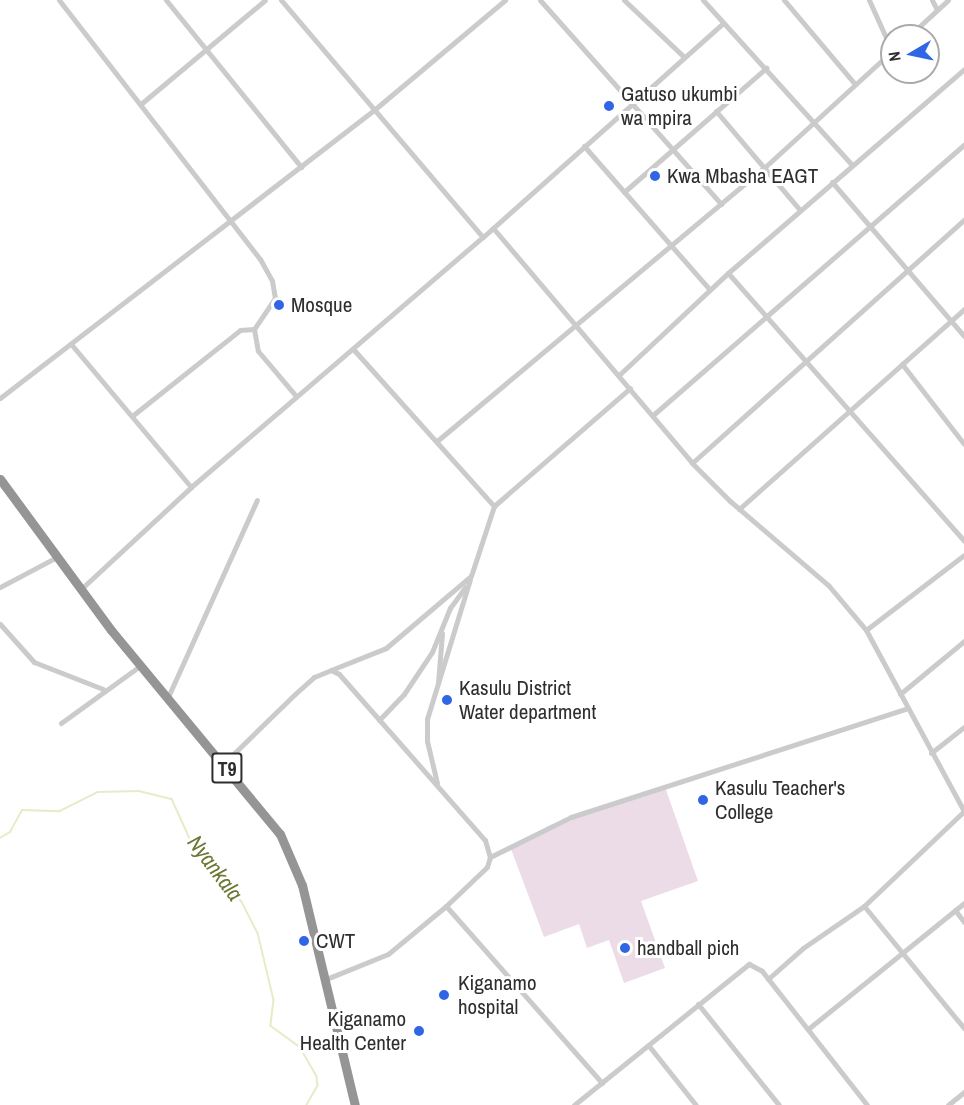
<!DOCTYPE html>
<style>
body{margin:0}
#map{position:relative;width:964px;height:1105px;overflow:hidden;background:#fff;font-family:"Archivo Narrow",sans-serif}
div>[style]{position:absolute}
[style*='--x']{left:calc(var(--x)*1px);top:calc(var(--y)*1px);width:calc(var(--w)*1px);rotate:calc(var(--a)*1deg)}
.green>*{inset:0;background:#ecdce8}
.stream>*{height:1.5px;margin:-0.75px;padding:0 0.75px;transform-origin:0.75px;border-radius:0.75px;background:#e6ecc8}
.street>*{height:5px;margin:-2.5px;padding:0 2.5px;transform-origin:2.5px;border-radius:2.5px;background:#cbcbcb}
.highway>*{height:9px;margin:-4.5px;padding:0 4.5px;transform-origin:4.5px;border-radius:4.5px;background:#959595}
.dots>*{width:16px;height:16px;translate:-50% -50%;box-sizing:border-box;border:3px solid #fff;border-radius:50%}
span{translate:-50% -50%;white-space:nowrap;text-align:center;line-height:1.15;-webkit-text-stroke:6px #fff;paint-order:stroke}
.shield-label span{padding:2px 4px;background:#fff;border:2px solid;border-radius:4px;-webkit-text-stroke-width:0}
.shield-label{font-size:20px;color:#2e2e2e;font-weight:700}
.poi-label{font-size:21px;color:#2e2e2e}
.left{translate:0 -50%;text-align:left}
.right{translate:-100% -50%;text-align:right}
.water-label{font-size:22px;color:#6b7733;font-style:italic}
.north{position:absolute;left:880px;top:24px;width:60px;height:60px;box-sizing:border-box;background:#fff;border:2px solid #ababab;border-radius:50%;rotate:261deg;font-size:16px;font-weight:700;line-height:24px;text-align:center;color:#2e2e2e}
.north::after{content:'';display:block;margin:auto;width:21px;height:27px;background:#3065e5;clip-path:polygon(50% 0,100% 100%,50% 72%,0 100%)}
</style>
<div id="map">
<div class="green">
<div style="clip-path:polygon(665px 787px,698px 881px,641px 901px,665px 968px,624px 983px,609px 940px,587px 948px,579px 924px,544px 937px,511px 849px,548px 826px)"></div>
</div>
<div class="stream">
<div style="--x:0;--y:838;--w:12;--a:-31"></div>
<div style="--x:10;--y:832;--w:25;--a:-61"></div>
<div style="--x:22;--y:810;--w:38;--a:2"></div>
<div style="--x:60;--y:811;--w:42;--a:-26.6"></div>
<div style="--x:98;--y:792;--w:41;--a:-1.4"></div>
<div style="--x:139;--y:791;--w:34;--a:14"></div>
<div style="--x:172;--y:799;--w:48;--a:65.6"></div>
<div style="--x:192;--y:843;--w:77;--a:49.7"></div>
<div style="--x:242;--y:902;--w:35;--a:63"></div>
<div style="--x:258;--y:933;--w:69;--a:76.6"></div>
<div style="--x:274;--y:1000;--w:26;--a:97"></div>
<div style="--x:271;--y:1026;--w:36;--a:36"></div>
<div style="--x:300;--y:1047;--w:34;--a:60"></div>
<div style="--x:317;--y:1077;--w:9;--a:84"></div>
<div style="--x:318;--y:1086;--w:22;--a:120"></div>
</div>
<div class="street">
<div style="--x:59;--y:0;--w:328;--a:52.2"></div>
<div style="--x:260;--y:259;--w:25;--a:61"></div>
<div style="--x:272;--y:281;--w:17;--a:80"></div>
<div style="--x:275;--y:298;--w:37;--a:124"></div>
<div style="--x:254;--y:329;--w:22;--a:80"></div>
<div style="--x:258;--y:351;--w:59;--a:49.8"></div>
<div style="--x:166;--y:0;--w:215;--a:51"></div>
<div style="--x:281;--y:0;--w:311;--a:49.6"></div>
<div style="--x:540;--y:0;--w:273;--a:48.4"></div>
<div style="--x:624;--y:0;--w:83;--a:43.5"></div>
<div style="--x:703;--y:0;--w:222;--a:47.9"></div>
<div style="--x:784;--y:0;--w:110;--a:49.8"></div>
<div style="--x:869;--y:0;--w:56;--a:65.7"></div>
<div style="--x:932;--y:0;--w:11;--a:63"></div>
<div style="--x:909;--y:36;--w:53;--a:-42.7"></div>
<div style="--x:142;--y:103;--w:160;--a:-39.9"></div>
<div style="--x:716;--y:111;--w:130;--a:49.7"></div>
<div style="--x:584;--y:146;--w:191;--a:48.8"></div>
<div style="--x:832;--y:182;--w:203;--a:49.4"></div>
<div style="--x:624;--y:192;--w:189;--a:-41.1"></div>
<div style="--x:493;--y:228;--w:308;--a:49.7"></div>
<div style="--x:692;--y:463;--w:54;--a:45"></div>
<div style="--x:730;--y:501;--w:130;--a:40.6"></div>
<div style="--x:829;--y:586;--w:57;--a:49.9"></div>
<div style="--x:866;--y:630;--w:206;--a:61.6"></div>
<div style="--x:728;--y:273;--w:357;--a:48.6"></div>
<div style="--x:71;--y:344;--w:187;--a:50"></div>
<div style="--x:354;--y:350;--w:210;--a:48.1"></div>
<div style="--x:902;--y:364;--w:101;--a:52.2"></div>
<div style="--x:619;--y:375;--w:149;--a:-43.1"></div>
<div style="--x:728;--y:273;--w:312;--a:-40.8"></div>
<div style="--x:0;--y:398;--w:472;--a:-37.6"></div>
<div style="--x:374;--y:110;--w:171;--a:-40"></div>
<div style="--x:653;--y:415;--w:412;--a:-41"></div>
<div style="--x:132;--y:416;--w:138;--a:-38.5"></div>
<div style="--x:240;--y:330;--w:14;--a:-4"></div>
<div style="--x:437;--y:441;--w:427;--a:-39.9"></div>
<div style="--x:765;--y:167;--w:172;--a:-42.4"></div>
<div style="--x:692;--y:463;--w:365;--a:-41.8"></div>
<div style="--x:739;--y:509;--w:301;--a:-41.6"></div>
<div style="--x:0;--y:587;--w:64;--a:-27.8"></div>
<div style="--x:81;--y:589;--w:150;--a:-42.8"></div>
<div style="--x:191;--y:487;--w:384;--a:-40.6"></div>
<div style="--x:483;--y:237;--w:320;--a:-41.7"></div>
<div style="--x:0;--y:624;--w:51;--a:48.2"></div>
<div style="--x:34;--y:662;--w:74;--a:21.4"></div>
<div style="--x:866;--y:630;--w:123;--a:-37.4"></div>
<div style="--x:331;--y:670;--w:59;--a:-21.8"></div>
<div style="--x:386;--y:648;--w:111;--a:-40.3"></div>
<div style="--x:471;--y:576;--w:74;--a:-71.8"></div>
<div style="--x:494;--y:506;--w:180;--a:-40.9"></div>
<div style="--x:438;--y:683;--w:50;--a:-85.4"></div>
<div style="--x:900;--y:694;--w:83;--a:-39.6"></div>
<div style="--x:168;--y:697;--w:216;--a:-65.7"></div>
<div style="--x:379;--y:720;--w:36;--a:-46"></div>
<div style="--x:404;--y:694;--w:50;--a:-56.3"></div>
<div style="--x:432;--y:652;--w:48;--a:-67.8"></div>
<div style="--x:450;--y:608;--w:26;--a:-54"></div>
<div style="--x:61;--y:723;--w:99;--a:-35.9"></div>
<div style="--x:931;--y:753;--w:42;--a:-38.2"></div>
<div style="--x:223;--y:764;--w:100;--a:-44.2"></div>
<div style="--x:295;--y:694;--w:25;--a:-42"></div>
<div style="--x:314;--y:677;--w:18;--a:-22"></div>
<div style="--x:331;--y:670;--w:9;--a:27"></div>
<div style="--x:339;--y:674;--w:221;--a:48.7"></div>
<div style="--x:485;--y:840;--w:18;--a:74"></div>
<div style="--x:490;--y:857;--w:10;--a:107"></div>
<div style="--x:487;--y:867;--w:57;--a:136.4"></div>
<div style="--x:446;--y:906;--w:75;--a:140.4"></div>
<div style="--x:388;--y:954;--w:67;--a:158"></div>
<div style="--x:437;--y:783;--w:43;--a:-103.4"></div>
<div style="--x:427;--y:741;--w:22;--a:-90"></div>
<div style="--x:427;--y:719;--w:146;--a:-72.9"></div>
<div style="--x:490;--y:857;--w:90;--a:-26.3"></div>
<div style="--x:571;--y:817;--w:354;--a:-17.9"></div>
<div style="--x:446;--y:906;--w:236;--a:48.6"></div>
<div style="--x:864;--y:906;--w:158;--a:50.7"></div>
<div style="--x:955;--y:910;--w:15;--a:53"></div>
<div style="--x:768;--y:979;--w:47;--a:-41.5"></div>
<div style="--x:803;--y:948;--w:74;--a:-34.5"></div>
<div style="--x:864;--y:906;--w:138;--a:-43.5"></div>
<div style="--x:698;--y:1004;--w:129;--a:51.3"></div>
<div style="--x:808;--y:1029;--w:201;--a:-38.9"></div>
<div style="--x:649;--y:1046;--w:75;--a:51.5"></div>
<div style="--x:574;--y:1105;--w:225;--a:-38.9"></div>
<div style="--x:749;--y:964;--w:15;--a:28"></div>
<div style="--x:762;--y:971;--w:170;--a:51.9"></div>
<div style="--x:948;--y:1105;--w:21;--a:-39"></div>
</div>
<div class="highway">
<div style="--x:0;--y:479;--w:187;--a:53.7"></div>
<div style="--x:111;--y:630;--w:265;--a:50.4"></div>
<div style="--x:280;--y:834;--w:56;--a:66.7"></div>
<div style="--x:302;--y:885;--w:226;--a:76.5"></div>
</div>
<div class="dots">
<div style="left:609px;top:106px;background:#3065e5"></div>
<div style="left:655px;top:176px;background:#3065e5"></div>
<div style="left:279px;top:305px;background:#3065e5"></div>
<div style="left:447px;top:700px;background:#3065e5"></div>
<div style="left:703px;top:800px;background:#3065e5"></div>
<div style="left:304px;top:941px;background:#3065e5"></div>
<div style="left:625px;top:948px;background:#3065e5"></div>
<div style="left:444px;top:995px;background:#3065e5"></div>
<div style="left:419px;top:1031px;background:#3065e5"></div>
</div>
<div class="shield-label">
<span style="left:227px;top:768px">T9</span>
</div>
<div class="poi-label">
<span class="left" style="left:621px;top:106px">Gatuso ukumbi<br>wa mpira</span>
<span class="left" style="left:667px;top:176px">Kwa Mbasha EAGT</span>
<span class="left" style="left:291px;top:305px">Mosque</span>
<span class="left" style="left:459px;top:700px">Kasulu District<br>Water department</span>
<span class="left" style="left:715px;top:800px">Kasulu Teacher's<br>College</span>
<span class="left" style="left:316px;top:941px">CWT</span>
<span class="left" style="left:637px;top:948px">handball pich</span>
<span class="left" style="left:458px;top:995px">Kiganamo<br>hospital</span>
<span class="right" style="left:406px;top:1031px">Kiganamo<br>Health Center</span>
</div>
<div class="water-label">
<span style="left:215px;top:868px;rotate:53deg">Nyankala</span>
</div>
<div class="north">N</div>
</div>
